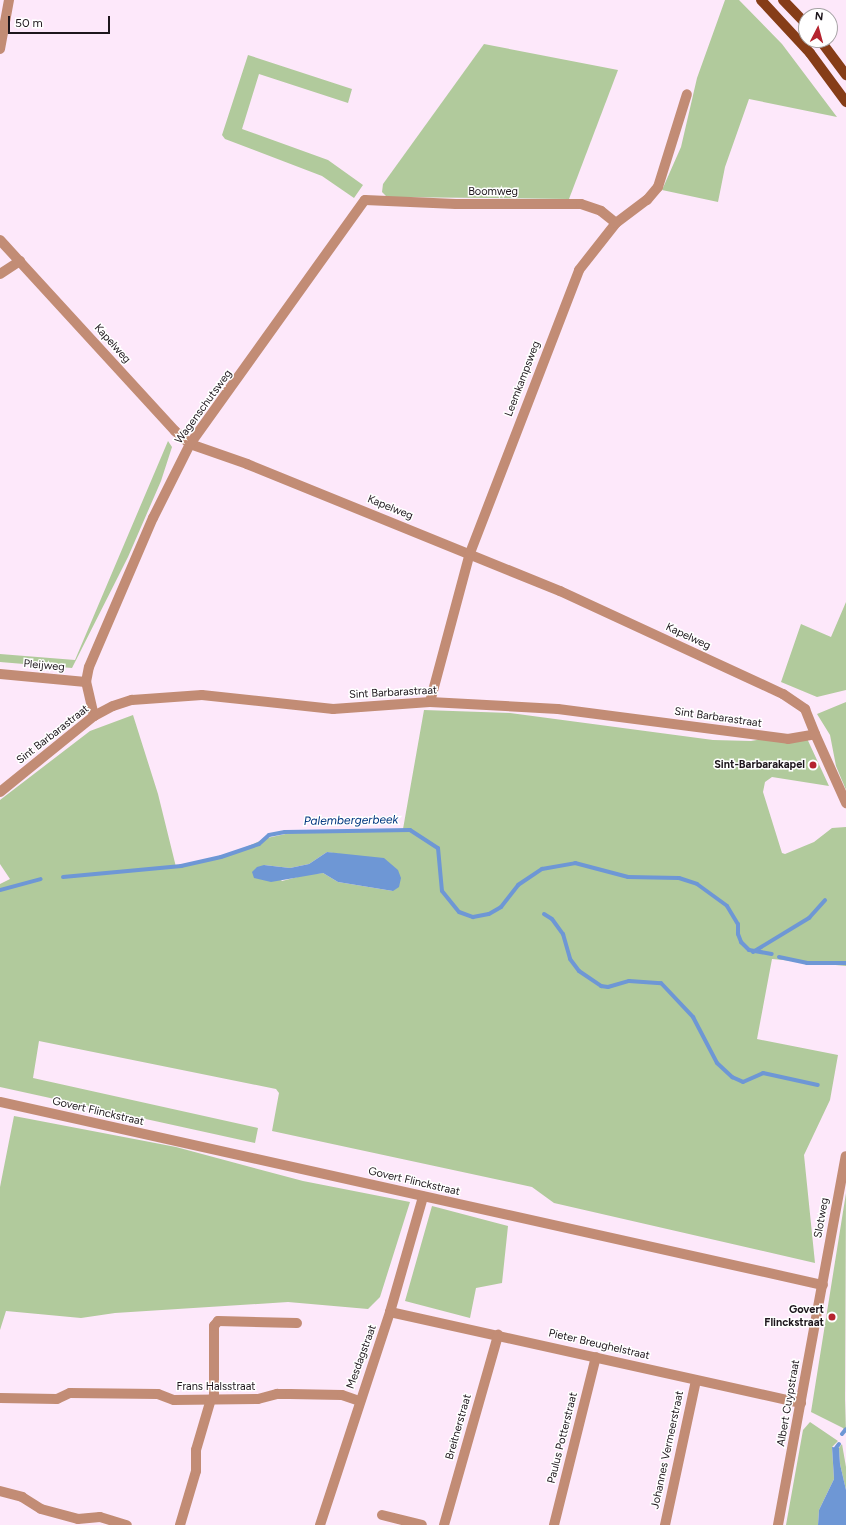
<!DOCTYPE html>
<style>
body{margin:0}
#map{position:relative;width:846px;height:1525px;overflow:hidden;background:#fde8fa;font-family:Figtree,sans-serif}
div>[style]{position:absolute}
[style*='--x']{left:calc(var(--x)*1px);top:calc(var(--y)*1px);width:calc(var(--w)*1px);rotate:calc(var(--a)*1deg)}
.green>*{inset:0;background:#b1ca9c}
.water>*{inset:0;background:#6e97d5}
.stream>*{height:4px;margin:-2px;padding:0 2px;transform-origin:2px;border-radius:2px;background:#6e97d5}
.minor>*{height:10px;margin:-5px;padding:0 5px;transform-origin:5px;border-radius:5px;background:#c28c75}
.tertiary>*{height:10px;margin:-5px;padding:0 5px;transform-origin:5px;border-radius:5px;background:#c28c75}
.primary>*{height:10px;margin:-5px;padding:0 5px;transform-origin:5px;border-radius:5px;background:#863d18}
.dots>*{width:11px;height:11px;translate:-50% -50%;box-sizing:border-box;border:2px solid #fff;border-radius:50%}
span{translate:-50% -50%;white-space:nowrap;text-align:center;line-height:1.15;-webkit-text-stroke:3px #fff;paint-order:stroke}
.street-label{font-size:11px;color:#1d161c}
.poi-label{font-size:11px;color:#1d161c;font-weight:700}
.right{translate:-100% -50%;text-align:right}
.water-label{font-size:12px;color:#00367f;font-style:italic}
.north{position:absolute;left:798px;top:8px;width:40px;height:40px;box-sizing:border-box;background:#fff;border:1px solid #a5a2a4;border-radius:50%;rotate:6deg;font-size:11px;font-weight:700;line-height:16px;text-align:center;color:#1d161c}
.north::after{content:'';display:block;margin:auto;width:14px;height:18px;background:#b5242f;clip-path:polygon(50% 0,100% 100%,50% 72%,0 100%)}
.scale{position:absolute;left:8px;top:16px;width:102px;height:18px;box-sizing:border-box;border:2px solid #1d161c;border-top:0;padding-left:5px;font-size:12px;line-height:14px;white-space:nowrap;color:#1d161c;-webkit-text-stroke:3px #fff;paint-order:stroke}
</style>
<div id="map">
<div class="green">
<div style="clip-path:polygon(725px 0,739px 0,782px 44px,837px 117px,749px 99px,725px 167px,718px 202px,662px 190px,681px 147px,697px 78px)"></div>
<div style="clip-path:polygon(484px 44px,618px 70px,569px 199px,387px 197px,382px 192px,383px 184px)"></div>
<div style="clip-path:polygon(248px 55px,352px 89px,348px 103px,259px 74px,242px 129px,328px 160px,363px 185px,354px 198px,322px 176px,225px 139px,222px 135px)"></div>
<div style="clip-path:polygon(168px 441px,172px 447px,161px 481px,128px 557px,72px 668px,0 662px,0 654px,75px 660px)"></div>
<div style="clip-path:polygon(846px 602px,846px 690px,817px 697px,781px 682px,801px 624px,831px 637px)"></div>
<div style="clip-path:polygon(846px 702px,846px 790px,836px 766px,830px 735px,817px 714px)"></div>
<div style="clip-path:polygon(evenodd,424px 710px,510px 713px,713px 740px,751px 741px,804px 732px,829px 786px,772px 777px,765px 782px,763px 792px,782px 853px,785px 854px,814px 842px,832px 828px,846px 827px,846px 966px,772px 959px,757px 1039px,838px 1055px,830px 1100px,804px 1155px,815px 1263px,554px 1203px,532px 1187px,272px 1131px,279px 1093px,276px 1089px,39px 1041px,33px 1078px,258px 1128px,255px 1143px,0 1087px,0 884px,10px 879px,0 864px,0 800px,90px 731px,133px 715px,158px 794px,176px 867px,225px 856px,267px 838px,290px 833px,403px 829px,424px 710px,327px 852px,352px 856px,393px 891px,338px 882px,323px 873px,309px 874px,282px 881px,264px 865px,290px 868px,309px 864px,327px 852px)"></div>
<div style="clip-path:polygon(14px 1116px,176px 1147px,303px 1181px,410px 1202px,380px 1297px,368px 1309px,288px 1302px,115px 1313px,81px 1318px,6px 1311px,0 1330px,0 1187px)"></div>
<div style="clip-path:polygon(846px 1193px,845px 1399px,846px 1433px,843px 1428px,811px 1412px)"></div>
<div style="clip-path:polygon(432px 1206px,508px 1226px,502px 1283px,476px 1288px,470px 1318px,405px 1301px)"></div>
<div style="clip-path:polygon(810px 1422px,838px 1441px,832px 1447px,834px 1479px,819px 1510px,818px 1525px,786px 1525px,803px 1430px)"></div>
<div style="clip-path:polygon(842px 1444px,846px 1467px,846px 1490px,840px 1464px,839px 1448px)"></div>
</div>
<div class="water">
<div style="clip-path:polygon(327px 852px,384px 858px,398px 870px,401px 878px,399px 887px,393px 891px,338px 882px,323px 873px,271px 882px,254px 878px,252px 872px,257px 867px,264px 865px,290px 868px,309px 864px)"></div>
<div style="clip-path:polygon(832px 1447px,839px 1448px,840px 1464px,846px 1490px,846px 1525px,818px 1525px,819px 1510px,834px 1479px)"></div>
</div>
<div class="stream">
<div style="--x:63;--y:877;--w:119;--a:-5.3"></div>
<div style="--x:181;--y:866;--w:41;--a:-12.7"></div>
<div style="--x:221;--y:857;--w:40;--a:-18.9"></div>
<div style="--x:259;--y:844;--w:13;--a:-42"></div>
<div style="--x:269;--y:835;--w:16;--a:-11"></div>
<div style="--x:285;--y:832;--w:125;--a:-0.9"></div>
<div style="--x:410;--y:830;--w:33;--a:33"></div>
<div style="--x:438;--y:848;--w:43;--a:84.7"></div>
<div style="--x:442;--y:891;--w:27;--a:51"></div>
<div style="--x:459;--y:912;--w:15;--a:20"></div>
<div style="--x:473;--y:917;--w:16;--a:-11"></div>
<div style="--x:489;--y:914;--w:14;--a:-30"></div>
<div style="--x:501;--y:907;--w:28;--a:-52"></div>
<div style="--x:518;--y:885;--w:29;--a:-34"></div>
<div style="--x:542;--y:869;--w:34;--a:-10"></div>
<div style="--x:575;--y:863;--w:55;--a:14.8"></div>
<div style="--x:628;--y:877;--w:51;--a:1.1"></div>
<div style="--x:679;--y:878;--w:19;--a:18"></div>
<div style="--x:697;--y:884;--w:37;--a:36"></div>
<div style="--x:727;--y:906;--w:21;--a:59"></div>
<div style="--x:738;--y:924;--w:10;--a:90"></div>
<div style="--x:738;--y:934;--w:9;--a:69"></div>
<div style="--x:741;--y:942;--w:11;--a:45"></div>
<div style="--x:749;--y:950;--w:23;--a:10"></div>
<div style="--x:0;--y:890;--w:42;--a:-15"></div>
<div style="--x:544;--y:914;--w:9;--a:32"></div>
<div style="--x:552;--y:919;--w:19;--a:54"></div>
<div style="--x:563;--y:934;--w:26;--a:74"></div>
<div style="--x:570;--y:959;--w:15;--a:53"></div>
<div style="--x:579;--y:971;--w:27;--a:34"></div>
<div style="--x:601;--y:986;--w:7;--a:8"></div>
<div style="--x:608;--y:987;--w:22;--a:-16"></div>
<div style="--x:629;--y:981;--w:32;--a:4"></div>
<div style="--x:661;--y:983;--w:47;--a:46.7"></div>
<div style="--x:693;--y:1017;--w:52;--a:62.4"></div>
<div style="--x:717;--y:1063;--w:21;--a:43"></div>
<div style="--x:732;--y:1077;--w:12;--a:24"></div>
<div style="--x:743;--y:1082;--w:22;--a:-24"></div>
<div style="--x:763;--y:1073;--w:56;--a:12.3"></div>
<div style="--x:753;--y:952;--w:66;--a:-31.3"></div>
<div style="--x:809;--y:918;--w:24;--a:-48"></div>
<div style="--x:779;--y:957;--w:29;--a:12"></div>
<div style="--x:807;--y:963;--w:39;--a:0"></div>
<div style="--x:842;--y:1434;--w:6;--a:-51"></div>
<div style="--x:836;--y:1448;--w:5;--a:-53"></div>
</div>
<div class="minor">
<div style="--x:0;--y:49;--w:50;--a:-79.6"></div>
<div style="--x:0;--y:240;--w:259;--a:47.5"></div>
<div style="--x:175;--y:431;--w:20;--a:41"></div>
<div style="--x:190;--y:444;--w:60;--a:19.3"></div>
<div style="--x:247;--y:464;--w:338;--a:22.1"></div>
<div style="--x:560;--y:591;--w:246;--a:24.8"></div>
<div style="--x:783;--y:694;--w:27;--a:34"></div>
<div style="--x:805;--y:709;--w:27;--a:68"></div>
<div style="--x:0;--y:274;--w:24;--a:-33"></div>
<div style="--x:0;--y:674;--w:86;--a:5.3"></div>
<div style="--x:430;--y:702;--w:154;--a:-75"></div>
<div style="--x:470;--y:553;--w:303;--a:-68.9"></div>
<div style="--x:579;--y:270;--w:60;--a:-51.8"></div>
<div style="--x:616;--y:223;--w:39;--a:-37"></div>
<div style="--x:647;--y:200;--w:17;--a:-50"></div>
<div style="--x:658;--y:187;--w:97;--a:-72.7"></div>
<div style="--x:94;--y:716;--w:35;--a:-103"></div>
<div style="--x:86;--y:682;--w:15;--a:-79"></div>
<div style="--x:89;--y:667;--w:162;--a:-66.8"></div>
<div style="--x:153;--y:518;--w:83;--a:-63.4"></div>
<div style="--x:190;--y:444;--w:300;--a:-54.4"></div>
<div style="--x:365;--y:200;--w:91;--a:2.5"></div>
<div style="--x:456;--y:204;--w:125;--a:0"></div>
<div style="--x:581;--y:204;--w:21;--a:19"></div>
<div style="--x:601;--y:211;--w:19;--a:39"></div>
<div style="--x:0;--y:1102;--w:843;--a:12.54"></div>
<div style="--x:390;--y:1312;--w:421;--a:12.5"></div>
<div style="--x:0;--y:1398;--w:57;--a:1"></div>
<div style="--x:57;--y:1399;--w:14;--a:-25"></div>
<div style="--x:70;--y:1393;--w:88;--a:0.7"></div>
<div style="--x:158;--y:1394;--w:17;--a:21"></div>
<div style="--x:174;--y:1400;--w:84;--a:-0.7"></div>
<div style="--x:258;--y:1399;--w:20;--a:-15"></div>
<div style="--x:277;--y:1394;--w:13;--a:0"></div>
<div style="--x:290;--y:1394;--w:52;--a:1.1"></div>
<div style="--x:342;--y:1395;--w:18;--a:19"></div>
<div style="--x:214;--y:1399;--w:73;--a:-90"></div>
<div style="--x:214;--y:1326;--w:6;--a:-51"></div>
<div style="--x:218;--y:1321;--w:79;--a:1.5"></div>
<div style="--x:0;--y:1491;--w:23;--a:15"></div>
<div style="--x:22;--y:1497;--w:22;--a:32"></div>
<div style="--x:41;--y:1509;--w:38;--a:15"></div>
<div style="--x:78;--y:1519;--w:22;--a:-5"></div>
<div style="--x:100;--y:1517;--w:28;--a:17"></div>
<div style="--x:382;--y:1515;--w:41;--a:14"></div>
<div style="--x:180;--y:1525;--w:56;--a:-73.5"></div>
<div style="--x:196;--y:1471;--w:21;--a:-90"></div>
<div style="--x:196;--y:1450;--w:53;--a:-73.6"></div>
<div style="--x:320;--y:1525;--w:224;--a:-71.8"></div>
<div style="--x:390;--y:1312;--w:120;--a:-74"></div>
<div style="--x:444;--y:1525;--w:198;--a:-74.1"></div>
<div style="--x:554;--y:1525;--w:173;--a:-76"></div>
<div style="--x:665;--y:1525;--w:148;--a:-77.9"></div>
</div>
<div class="tertiary">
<div style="--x:0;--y:792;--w:121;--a:-39"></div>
<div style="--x:94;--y:716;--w:21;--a:-28"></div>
<div style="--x:113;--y:706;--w:20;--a:-18"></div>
<div style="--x:132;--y:700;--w:70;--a:-4.1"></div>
<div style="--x:202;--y:695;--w:132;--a:6.1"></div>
<div style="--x:333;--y:709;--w:97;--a:-4.1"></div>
<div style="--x:430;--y:702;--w:128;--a:3.1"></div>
<div style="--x:558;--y:709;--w:232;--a:7.4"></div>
<div style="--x:788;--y:739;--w:27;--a:-10"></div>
<div style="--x:815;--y:734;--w:76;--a:65.8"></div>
<div style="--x:778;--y:1525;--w:375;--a:-79.6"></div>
</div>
<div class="primary">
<div style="--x:761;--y:0;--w:72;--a:47.2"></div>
<div style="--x:810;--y:53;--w:61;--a:53.7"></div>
<div style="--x:783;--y:0;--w:33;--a:46"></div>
<div style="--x:820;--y:40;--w:44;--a:53.4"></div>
</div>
<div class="dots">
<div style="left:813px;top:765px;background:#b5242f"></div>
<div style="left:832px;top:1317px;background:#b5242f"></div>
</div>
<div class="street-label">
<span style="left:493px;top:192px">Boomweg</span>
<span style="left:112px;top:344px;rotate:48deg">Kapelweg</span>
<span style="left:523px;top:379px;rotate:-69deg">Leemkampsweg</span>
<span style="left:204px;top:407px;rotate:-54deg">Wagenschutsweg</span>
<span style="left:390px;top:508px;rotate:22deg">Kapelweg</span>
<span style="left:688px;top:637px;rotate:25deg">Kapelweg</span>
<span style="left:44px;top:666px;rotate:5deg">Pleijweg</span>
<span style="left:393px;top:693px;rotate:-3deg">Sint Barbarastraat</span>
<span style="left:718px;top:718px;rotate:8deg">Sint Barbarastraat</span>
<span style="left:53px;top:735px;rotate:-38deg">Sint Barbarastraat</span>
<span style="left:98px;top:1112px;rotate:13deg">Govert Flinckstraat</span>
<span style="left:414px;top:1182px;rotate:13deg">Govert Flinckstraat</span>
<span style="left:822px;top:1218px;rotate:-80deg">Slotweg</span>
<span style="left:599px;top:1345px;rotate:13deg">Pieter Breughelstraat</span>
<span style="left:362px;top:1357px;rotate:-70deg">Mesdagstraat</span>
<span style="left:216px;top:1387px">Frans Halsstraat</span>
<span style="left:789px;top:1403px;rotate:-80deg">Albert Cuypstraat</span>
<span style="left:459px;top:1427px;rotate:-74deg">Breitnerstraat</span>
<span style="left:563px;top:1438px;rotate:-76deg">Paulus Potterstraat</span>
<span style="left:668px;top:1450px;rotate:-78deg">Johannes Vermeerstraat</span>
</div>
<div class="poi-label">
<span class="right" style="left:805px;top:765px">Sint-Barbarakapel</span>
<span class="right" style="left:824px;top:1317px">Govert<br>Flinckstraat</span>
</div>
<div class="water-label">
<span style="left:351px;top:821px;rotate:-1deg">Palembergerbeek</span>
</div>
<div class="north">N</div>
<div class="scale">50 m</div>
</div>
